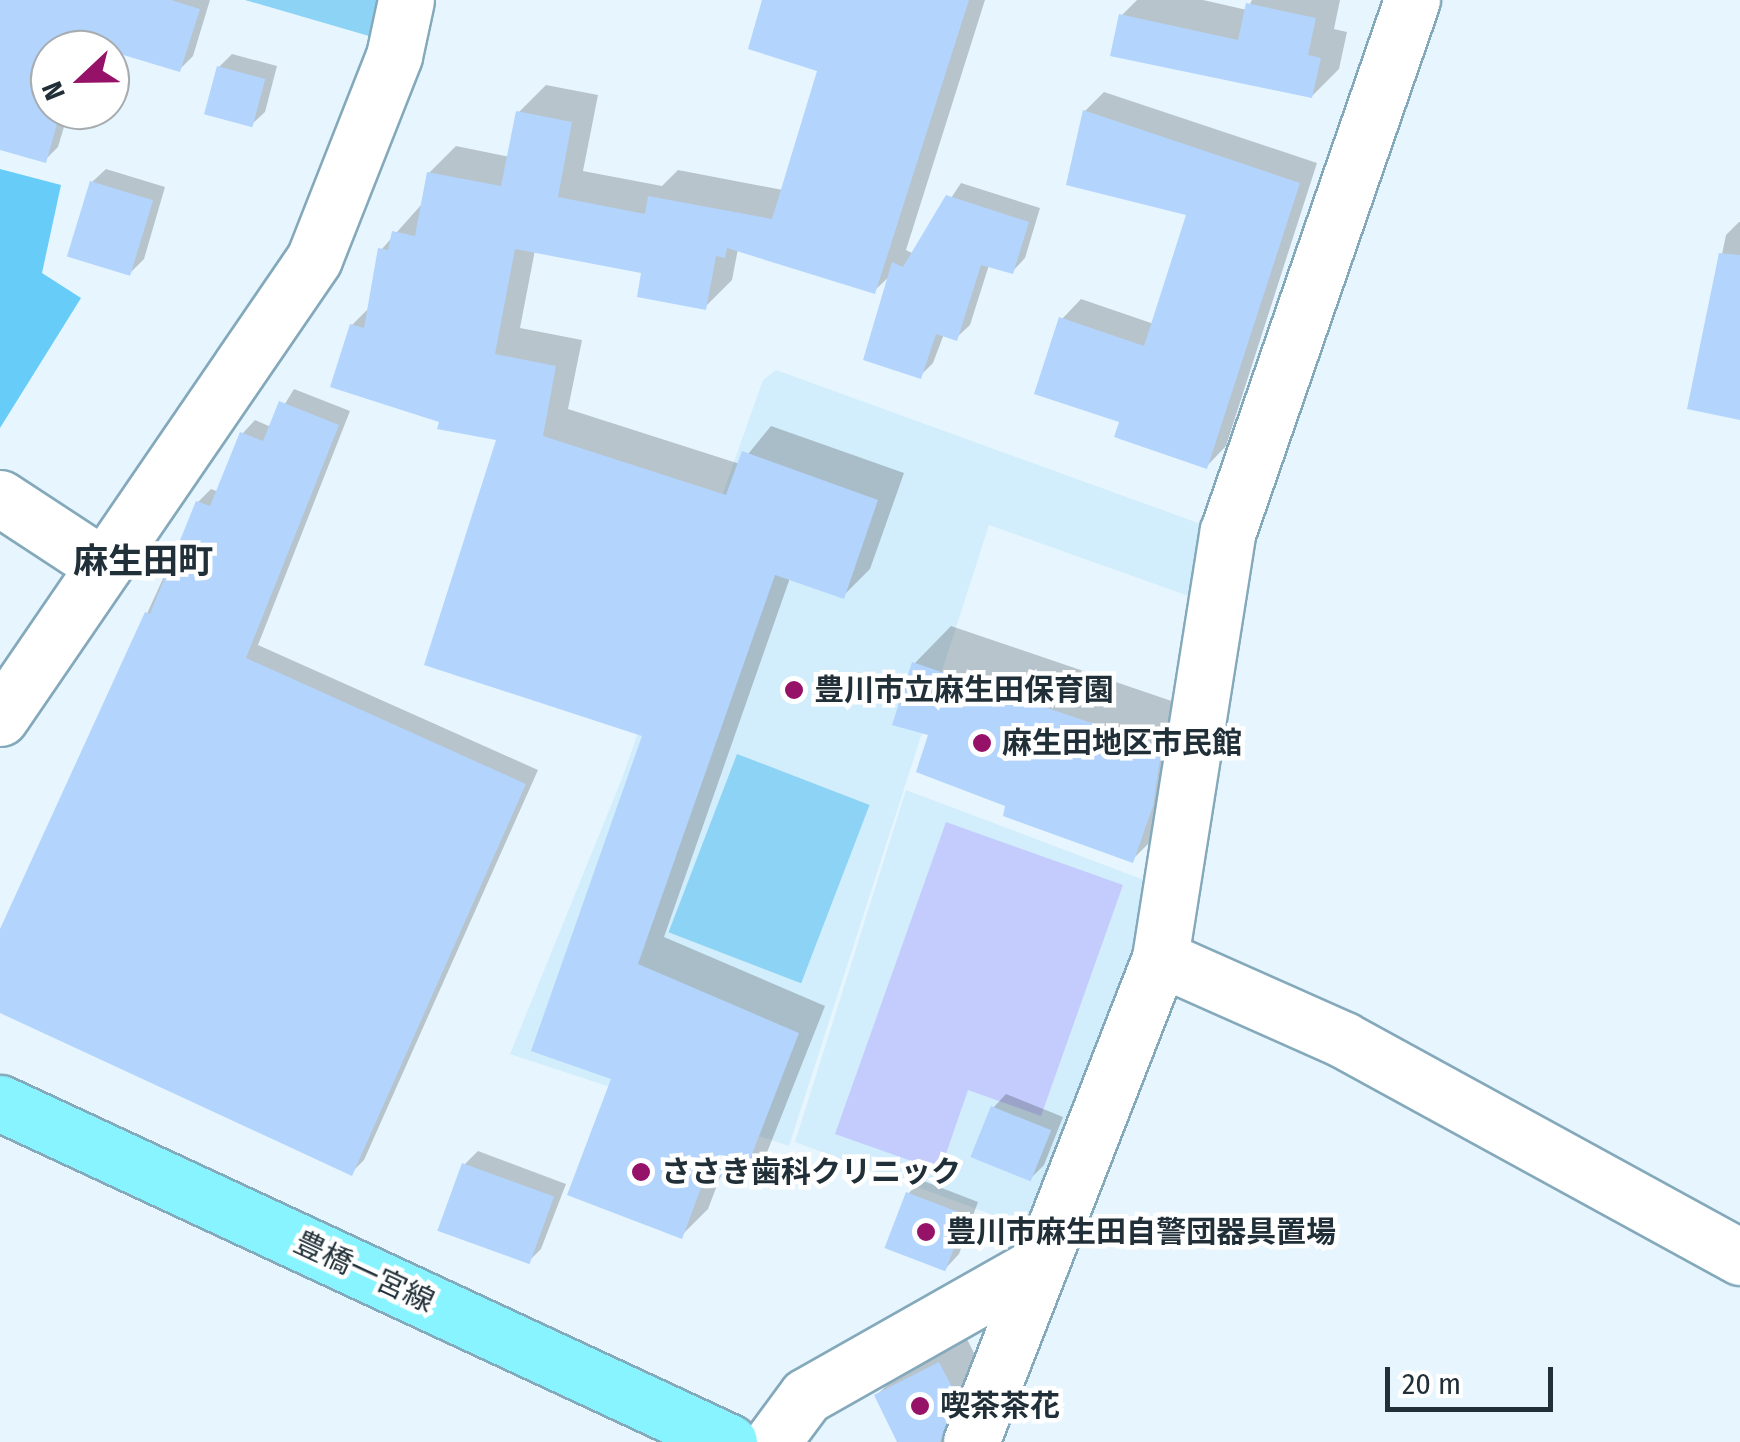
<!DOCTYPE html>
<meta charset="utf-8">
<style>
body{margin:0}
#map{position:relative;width:1740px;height:1442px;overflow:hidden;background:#e7f6fe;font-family:"Fira Sans Condensed","Noto Sans JP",sans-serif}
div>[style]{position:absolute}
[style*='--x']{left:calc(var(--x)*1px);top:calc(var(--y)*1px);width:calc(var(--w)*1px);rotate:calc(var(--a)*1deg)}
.built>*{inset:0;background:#d2edfb}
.green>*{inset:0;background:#8cd3f5;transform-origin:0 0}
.forest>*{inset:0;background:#68ccf9}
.water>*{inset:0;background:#c3ccfc}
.shadow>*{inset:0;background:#0003}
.building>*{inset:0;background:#b2d4fd;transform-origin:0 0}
.roads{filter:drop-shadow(2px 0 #84a9bb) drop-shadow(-2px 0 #84a9bb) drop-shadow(0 2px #84a9bb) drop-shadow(0 -2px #84a9bb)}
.minor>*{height:55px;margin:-27.5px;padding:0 27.5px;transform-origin:27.5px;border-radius:27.5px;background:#fff}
.major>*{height:55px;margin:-27.5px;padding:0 27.5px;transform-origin:27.5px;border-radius:27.5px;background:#87f4ff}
.dots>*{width:28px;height:28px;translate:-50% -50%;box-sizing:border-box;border:5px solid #fff;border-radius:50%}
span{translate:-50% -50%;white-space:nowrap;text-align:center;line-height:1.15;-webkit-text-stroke:9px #fff;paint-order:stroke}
.poi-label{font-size:30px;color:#213038;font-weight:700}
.left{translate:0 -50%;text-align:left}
.street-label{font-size:30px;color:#213038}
.quarter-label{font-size:35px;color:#213038;font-weight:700}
.north{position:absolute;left:30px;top:30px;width:100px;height:100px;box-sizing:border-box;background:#fff;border:2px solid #a6acaf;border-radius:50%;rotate:248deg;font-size:28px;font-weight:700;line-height:40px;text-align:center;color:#213038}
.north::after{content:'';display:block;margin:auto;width:35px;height:45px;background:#961168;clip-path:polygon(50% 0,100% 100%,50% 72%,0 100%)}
.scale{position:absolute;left:1385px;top:1367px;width:168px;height:45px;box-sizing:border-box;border:5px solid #213038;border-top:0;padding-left:12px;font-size:30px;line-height:35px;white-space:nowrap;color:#213038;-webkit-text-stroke:8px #fff;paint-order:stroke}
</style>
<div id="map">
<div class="built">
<div style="clip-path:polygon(776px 370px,1212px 528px,1197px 599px,989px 525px,789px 1146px,510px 1054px,621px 781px,763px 380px)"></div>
<div style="clip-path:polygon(906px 790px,1144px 880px,1133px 964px,1031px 1229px,795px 1142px)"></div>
</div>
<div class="green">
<div style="clip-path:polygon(245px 0,378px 0,369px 36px)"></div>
<div style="left:737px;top:754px;width:142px;height:191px;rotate:21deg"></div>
</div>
<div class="forest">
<div style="clip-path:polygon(0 169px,61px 185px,42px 273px,81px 298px,0 428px)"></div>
</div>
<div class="water">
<div style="clip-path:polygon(946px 822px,1123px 885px,1041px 1116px,968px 1090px,940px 1171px,835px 1134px)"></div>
</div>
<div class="shadow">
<div style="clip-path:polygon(11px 0,210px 0,193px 56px,180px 69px,88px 42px,86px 50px,50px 50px,50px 110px,69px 110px,58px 147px,45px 160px,0 147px,0 40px)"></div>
<div style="clip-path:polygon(765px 0,985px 0,906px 250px,914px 254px,961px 183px,1040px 208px,1025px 258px,1012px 272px,989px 265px,970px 325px,956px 338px,944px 334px,933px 363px,920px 376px,892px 274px,874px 291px,738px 249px,732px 280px,705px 307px,644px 271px,535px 250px,520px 328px,582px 340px,568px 409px,740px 464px,771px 426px,904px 473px,870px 569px,843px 596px,790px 578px,664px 937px,825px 1006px,766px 1155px,739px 1182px,721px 1175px,708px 1209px,681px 1236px,614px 1078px,645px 735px,499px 438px,441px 421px,352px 325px,370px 307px,381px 250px,421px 205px,429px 173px,456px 146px,510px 157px,519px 112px,546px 85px,598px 95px,583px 171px,662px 186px,678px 170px,783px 190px,820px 70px)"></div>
<div style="clip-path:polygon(1137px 0,1203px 0,1247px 10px,1252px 0,1340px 0,1334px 29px,1347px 32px,1339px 69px,1312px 96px,1122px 15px)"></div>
<div style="clip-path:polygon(232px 54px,277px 66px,265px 112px,251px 125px,219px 67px)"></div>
<div style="clip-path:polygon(1104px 92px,1317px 163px,1226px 446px,1207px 466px,1122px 420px,1062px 319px,1081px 299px,1154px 324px,1189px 213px,1085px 111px)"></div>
<div style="clip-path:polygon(106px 169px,165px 187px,144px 259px,131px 272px,92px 182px)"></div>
<div style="clip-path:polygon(1739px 222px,1740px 222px,1740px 417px,1690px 407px,1726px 235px)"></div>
<div style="clip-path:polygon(294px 389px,350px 411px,258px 645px,538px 770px,364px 1160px,351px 1173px,0 1010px,0 935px,198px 502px,211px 489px,219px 492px,242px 434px,255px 420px,271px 427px)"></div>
<div style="clip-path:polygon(951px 626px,1198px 710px,1169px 823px,1132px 860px,1008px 805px,931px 733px,914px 664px)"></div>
<div style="clip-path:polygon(1006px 1094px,1063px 1117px,1044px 1165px,1031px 1178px,993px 1108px)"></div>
<div style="clip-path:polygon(478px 1151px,566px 1184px,541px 1249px,528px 1262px,465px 1164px)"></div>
<div style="clip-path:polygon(921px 1180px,978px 1202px,959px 1254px,946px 1268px,908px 1194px)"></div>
<div style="clip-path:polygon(966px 1337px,981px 1367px,959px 1442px,900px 1442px,877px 1395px,904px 1368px)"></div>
</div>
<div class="building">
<div style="clip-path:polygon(0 0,171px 0,200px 9px,180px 72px,80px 42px,78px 50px,50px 50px,50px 110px,61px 110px,46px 163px,0 150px)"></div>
<div style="clip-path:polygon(762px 0,969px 0,875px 294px,727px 248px,725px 258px,716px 256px,706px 310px,637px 297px,641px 273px,515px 249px,495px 354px,556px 366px,543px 436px,726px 495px,742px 451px,878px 500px,844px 599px,775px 575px,638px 964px,799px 1033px,740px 1185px,707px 1172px,682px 1239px,567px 1195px,611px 1079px,531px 1051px,642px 736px,424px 665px,496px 440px,437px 429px,439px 422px,330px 387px,350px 324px,364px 328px,378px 248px,388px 250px,392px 231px,415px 236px,427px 172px,501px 186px,516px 111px,572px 122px,558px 197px,645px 214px,648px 196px,772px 219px,817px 71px,748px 49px)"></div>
<div style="clip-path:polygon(1246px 3px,1316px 18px,1308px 55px,1321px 58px,1312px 98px,1110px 56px,1119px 14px,1238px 40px)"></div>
<div style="left:217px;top:66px;width:50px;height:50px;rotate:15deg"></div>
<div style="clip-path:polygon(1083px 110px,1300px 183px,1207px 469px,1114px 437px,1119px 422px,1034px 394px,1059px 317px,1144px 346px,1186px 215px,1066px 185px)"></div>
<div style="left:90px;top:181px;width:66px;height:79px;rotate:17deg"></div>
<div style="clip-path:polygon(946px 195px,1029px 222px,1013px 274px,981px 265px,957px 341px,936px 334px,921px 379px,863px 360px,892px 262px,903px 267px)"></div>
<div style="clip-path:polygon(1719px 253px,1740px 255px,1740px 420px,1687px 409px)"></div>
<div style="clip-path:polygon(279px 401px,339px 425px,246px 658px,526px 784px,352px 1176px,0 1013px,0 929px,145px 612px,150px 614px,196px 501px,210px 506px,240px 432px,263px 441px)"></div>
<div style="clip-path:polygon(912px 662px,1162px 747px,1153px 806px,1133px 863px,1003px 816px,1005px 806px,916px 772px,928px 735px,892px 725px)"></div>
<div style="left:991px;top:1106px;width:65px;height:55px;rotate:22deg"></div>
<div style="left:462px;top:1163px;width:98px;height:72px;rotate:20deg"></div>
<div style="left:906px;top:1192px;width:65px;height:60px;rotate:21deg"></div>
<div style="clip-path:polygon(939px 1362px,956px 1395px,940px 1442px,897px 1442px,874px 1395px)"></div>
</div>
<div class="roads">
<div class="minor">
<div style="--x:0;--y:498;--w:124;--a:33.2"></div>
<div style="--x:0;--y:718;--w:556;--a:-55.62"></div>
<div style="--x:314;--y:259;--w:218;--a:-68.5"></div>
<div style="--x:394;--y:56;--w:57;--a:-77.9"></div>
<div style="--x:1160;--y:958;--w:201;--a:24"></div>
<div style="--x:1344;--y:1040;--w:452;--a:28.7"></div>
<div style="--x:772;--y:1442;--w:57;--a:-53.5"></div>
<div style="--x:806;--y:1396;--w:270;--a:-29.5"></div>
<div style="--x:971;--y:1442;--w:520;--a:-68.67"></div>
<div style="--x:1160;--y:958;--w:432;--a:-81"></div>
<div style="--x:1228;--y:531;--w:562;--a:-70.89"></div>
</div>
<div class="major">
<div style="--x:0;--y:1103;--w:804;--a:24.94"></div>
</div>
</div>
<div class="dots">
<div style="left:794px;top:690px;background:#961168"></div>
<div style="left:982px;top:743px;background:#961168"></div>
<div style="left:641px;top:1172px;background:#961168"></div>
<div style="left:926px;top:1232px;background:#961168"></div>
<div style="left:920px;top:1406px;background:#961168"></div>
</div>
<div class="poi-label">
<span class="left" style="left:814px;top:690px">豊川市立麻生田保育園</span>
<span class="left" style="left:1002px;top:743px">麻生田地区市民館</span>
<span class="left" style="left:661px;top:1172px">ささき歯科クリニック</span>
<span class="left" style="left:946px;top:1232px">豊川市麻生田自警団器具置場</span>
<span class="left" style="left:940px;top:1406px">喫茶茶花</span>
</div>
<div class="street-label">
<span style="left:364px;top:1272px;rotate:25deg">豊橋一宮線</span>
</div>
<div class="quarter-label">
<span style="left:143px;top:561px">麻生田町</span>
</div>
<div class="north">N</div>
<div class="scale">20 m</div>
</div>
